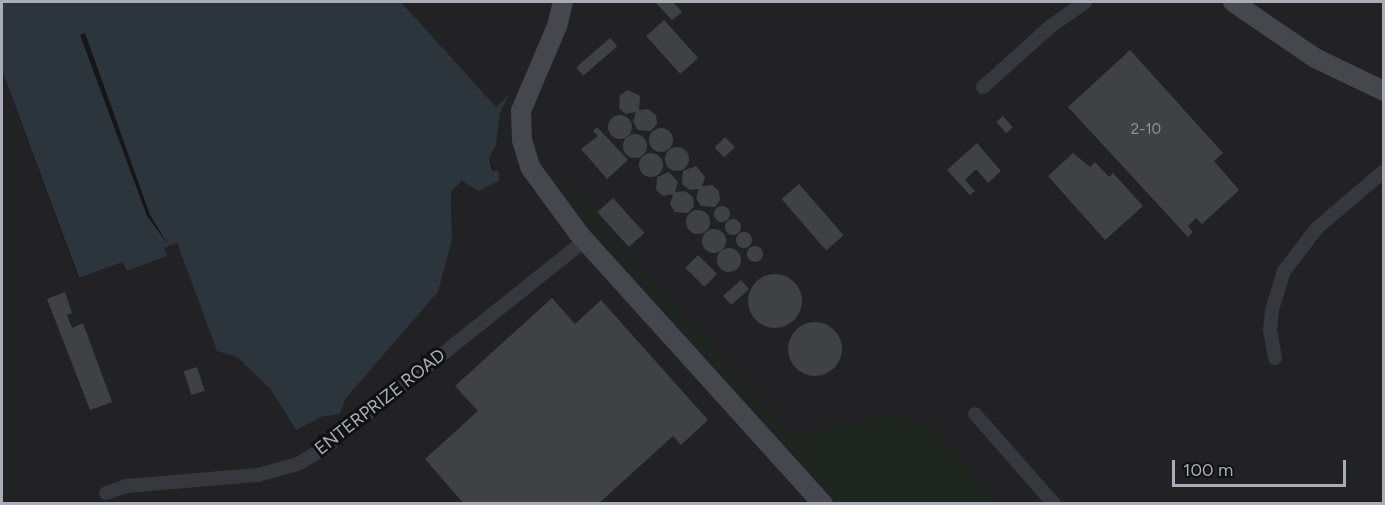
<!DOCTYPE html>
<style>
body{margin:0}
#map{position:relative;width:1385px;height:505px;overflow:hidden;background:#161618;font-family:Figtree,sans-serif}
div>[style]{position:absolute}
[style*='--x']{left:calc(var(--x)*1px);top:calc(var(--y)*1px);width:calc(var(--w)*1px);rotate:calc(var(--a)*1deg)}
.built>*{inset:0;background:#222225}
.green>*{inset:0;background:#1e261f}
.water>*{inset:0;background:#2c353c}
.pier>*{inset:0;background:#161618}
.building>*{inset:0;background:#404145;transform-origin:0 0}
.round{border-radius:50%}
.street>*{height:14px;margin:-7px;padding:0 7px;transform-origin:7px;border-radius:7px;background:#37383d}
.secondary>*{height:20px;margin:-10px;padding:0 10px;transform-origin:10px;border-radius:10px;background:#45474d}
span{translate:-50% -50%;white-space:nowrap;text-align:center;line-height:1.15;-webkit-text-stroke:6px #111113;paint-order:stroke}
.number-label{font-size:15px;color:#8e929b}
.number-label span{-webkit-text-stroke-width:0}
.street-label{font-size:18px;color:#a8adb8}
.frame{position:absolute;inset:0;border:3px solid #a8adb8;pointer-events:none}
.scale{position:absolute;left:1172px;top:460px;width:174px;height:27px;box-sizing:border-box;border:3px solid #a8adb8;border-top:0;padding-left:8px;font-size:18px;line-height:21px;white-space:nowrap;color:#a8adb8;-webkit-text-stroke:4px #111113;paint-order:stroke}
</style>
<div id="map">
<div class="built">
<div style="clip-path:polygon(401px 2px,1383px 2px,1383px 503px,2px 503px,2px 70px,78px 278px,124px 262px,127px 271px,166px 256px,164px 248px,177px 243px,217px 350px,237px 357px,271px 390px,296px 430px,321px 417px,341px 413px,346px 398px,438px 292px,452px 240px,451px 192px,463px 181px,479px 190px,499px 180px,489px 158px,496px 145px,500px 113px,508px 97px,496px 108px)"></div>
</div>
<div class="green">
<div style="clip-path:polygon(568px 186px,792px 436px,893px 415px,927px 424px,998px 503px,839px 503px,635px 275px,563px 190px)"></div>
</div>
<div class="water">
<div style="clip-path:polygon(2px 2px,401px 2px,496px 107px,509px 95px,500px 113px,496px 145px,489px 158px,492px 170px,499px 171px,499px 181px,479px 191px,462px 181px,451px 192px,452px 240px,438px 292px,346px 398px,340px 414px,321px 417px,296px 430px,271px 390px,237px 357px,217px 351px,177px 243px,164px 248px,167px 256px,127px 271px,123px 262px,79px 278px,2px 70px)"></div>
</div>
<div class="pier">
<div style="clip-path:polygon(85px 33px,150px 215px,169px 246px,147px 216px,80px 35px)"></div>
</div>
<div class="building">
<div style="clip-path:polygon(655px 2px,673px 2px,682px 12px,672px 20px)"></div>
<div style="left:664px;top:20px;width:51px;height:24px;rotate:48deg"></div>
<div style="left:610px;top:38px;width:11px;height:45px;rotate:49deg"></div>
<div style="clip-path:polygon(1130px 50px,1223px 153px,1214px 161px,1239px 190px,1202px 224px,1196px 218px,1188px 226px,1193px 232px,1188px 237px,1068px 107px)"></div>
<div style="clip-path:polygon(628px 90px,640px 96px,639px 110px,648px 109px,656px 115px,657px 124px,651px 131px,638px 130px,633px 122px,636px 112px,626px 114px,619px 108px,620px 95px)"></div>
<div class="round" style="left:608px;top:115px;width:24px;height:24px"></div>
<div style="left:1003px;top:116px;width:15px;height:9px;rotate:48deg"></div>
<div style="clip-path:polygon(597px 127px,628px 160px,607px 179px,581px 149px,598px 136px,593px 131px)"></div>
<div class="round" style="left:649px;top:128px;width:24px;height:24px"></div>
<div class="round" style="left:623px;top:134px;width:24px;height:24px"></div>
<div style="left:725px;top:137px;width:14px;height:15px;rotate:45deg"></div>
<div style="clip-path:polygon(977px 143px,1001px 171px,988px 183px,976px 169px,965px 180px,975px 191px,970px 195px,947px 170px)"></div>
<div class="round" style="left:665px;top:147px;width:24px;height:24px"></div>
<div class="round" style="left:639px;top:153px;width:24px;height:24px"></div>
<div style="clip-path:polygon(1073px 153px,1090px 167px,1095px 162px,1109px 177px,1113px 173px,1143px 206px,1105px 240px,1048px 176px)"></div>
<div style="clip-path:polygon(696px 166px,705px 177px,702px 186px,712px 185px,719px 191px,720px 200px,715px 207px,701px 206px,696px 198px,699px 189px,690px 190px,682px 184px,683px 171px)"></div>
<div style="clip-path:polygon(669px 172px,678px 182px,675px 192px,685px 191px,693px 197px,694px 206px,688px 213px,675px 212px,670px 204px,673px 194px,663px 196px,656px 190px,657px 177px)"></div>
<div style="left:799px;top:184px;width:68px;height:23px;rotate:49deg"></div>
<div style="left:613px;top:198px;width:47px;height:21px;rotate:48deg"></div>
<div class="round" style="left:714px;top:206px;width:16px;height:16px"></div>
<div class="round" style="left:686px;top:210px;width:24px;height:24px"></div>
<div class="round" style="left:725px;top:219px;width:16px;height:16px"></div>
<div class="round" style="left:702px;top:229px;width:24px;height:24px"></div>
<div class="round" style="left:736px;top:232px;width:16px;height:16px"></div>
<div class="round" style="left:747px;top:246px;width:16px;height:16px"></div>
<div class="round" style="left:717px;top:248px;width:24px;height:24px"></div>
<div style="left:698px;top:255px;width:27px;height:18px;rotate:45deg"></div>
<div class="round" style="left:748px;top:274px;width:54px;height:54px"></div>
<div style="left:741px;top:280px;width:12px;height:24px;rotate:48deg"></div>
<div style="clip-path:polygon(65px 292px,72px 313px,67px 315px,72px 328px,83px 323px,112px 402px,90px 410px,47px 299px)"></div>
<div style="clip-path:polygon(552px 298px,575px 324px,601px 300px,708px 420px,681px 445px,673px 436px,598px 504px,464px 504px,425px 459px,478px 411px,455px 386px)"></div>
<div class="round" style="left:788px;top:322px;width:54px;height:54px"></div>
<div style="left:197px;top:367px;width:25px;height:14px;rotate:72deg"></div>
</div>
<div class="street">
<div style="--x:983;--y:87;--w:91;--a:-41.9"></div>
<div style="--x:1051;--y:26;--w:42;--a:-35.2"></div>
<div style="--x:1275;--y:358;--w:28;--a:-100"></div>
<div style="--x:1270;--y:330;--w:20;--a:-84"></div>
<div style="--x:1272;--y:310;--w:41;--a:-72.9"></div>
<div style="--x:1284;--y:271;--w:54;--a:-52.5"></div>
<div style="--x:1317;--y:228;--w:88;--a:-40.4"></div>
<div style="--x:975;--y:414;--w:120;--a:48.7"></div>
<div style="--x:106;--y:493;--w:21;--a:-19"></div>
<div style="--x:126;--y:486;--w:132;--a:-4.8"></div>
<div style="--x:258;--y:475;--w:41;--a:-15.4"></div>
<div style="--x:298;--y:464;--w:33;--a:-31"></div>
<div style="--x:326;--y:447;--w:332;--a:-38.6"></div>
</div>
<div class="secondary">
<div style="--x:563;--y:2;--w:25;--a:104"></div>
<div style="--x:557;--y:26;--w:92;--a:113"></div>
<div style="--x:521;--y:111;--w:29;--a:88"></div>
<div style="--x:522;--y:140;--w:28;--a:73"></div>
<div style="--x:530;--y:167;--w:83;--a:53.8"></div>
<div style="--x:579;--y:234;--w:364;--a:47.9"></div>
<div style="--x:1233;--y:2;--w:99;--a:34.3"></div>
<div style="--x:1315;--y:58;--w:76;--a:25.6"></div>
</div>
<div class="number-label">
<span style="left:1146px;top:130px">2-10</span>
</div>
<div class="street-label">
<span style="left:380px;top:402px;rotate:-38deg">ENTERPRIZE ROAD</span>
</div>
<div class="frame"></div>
<div class="scale">100 m</div>
</div>
